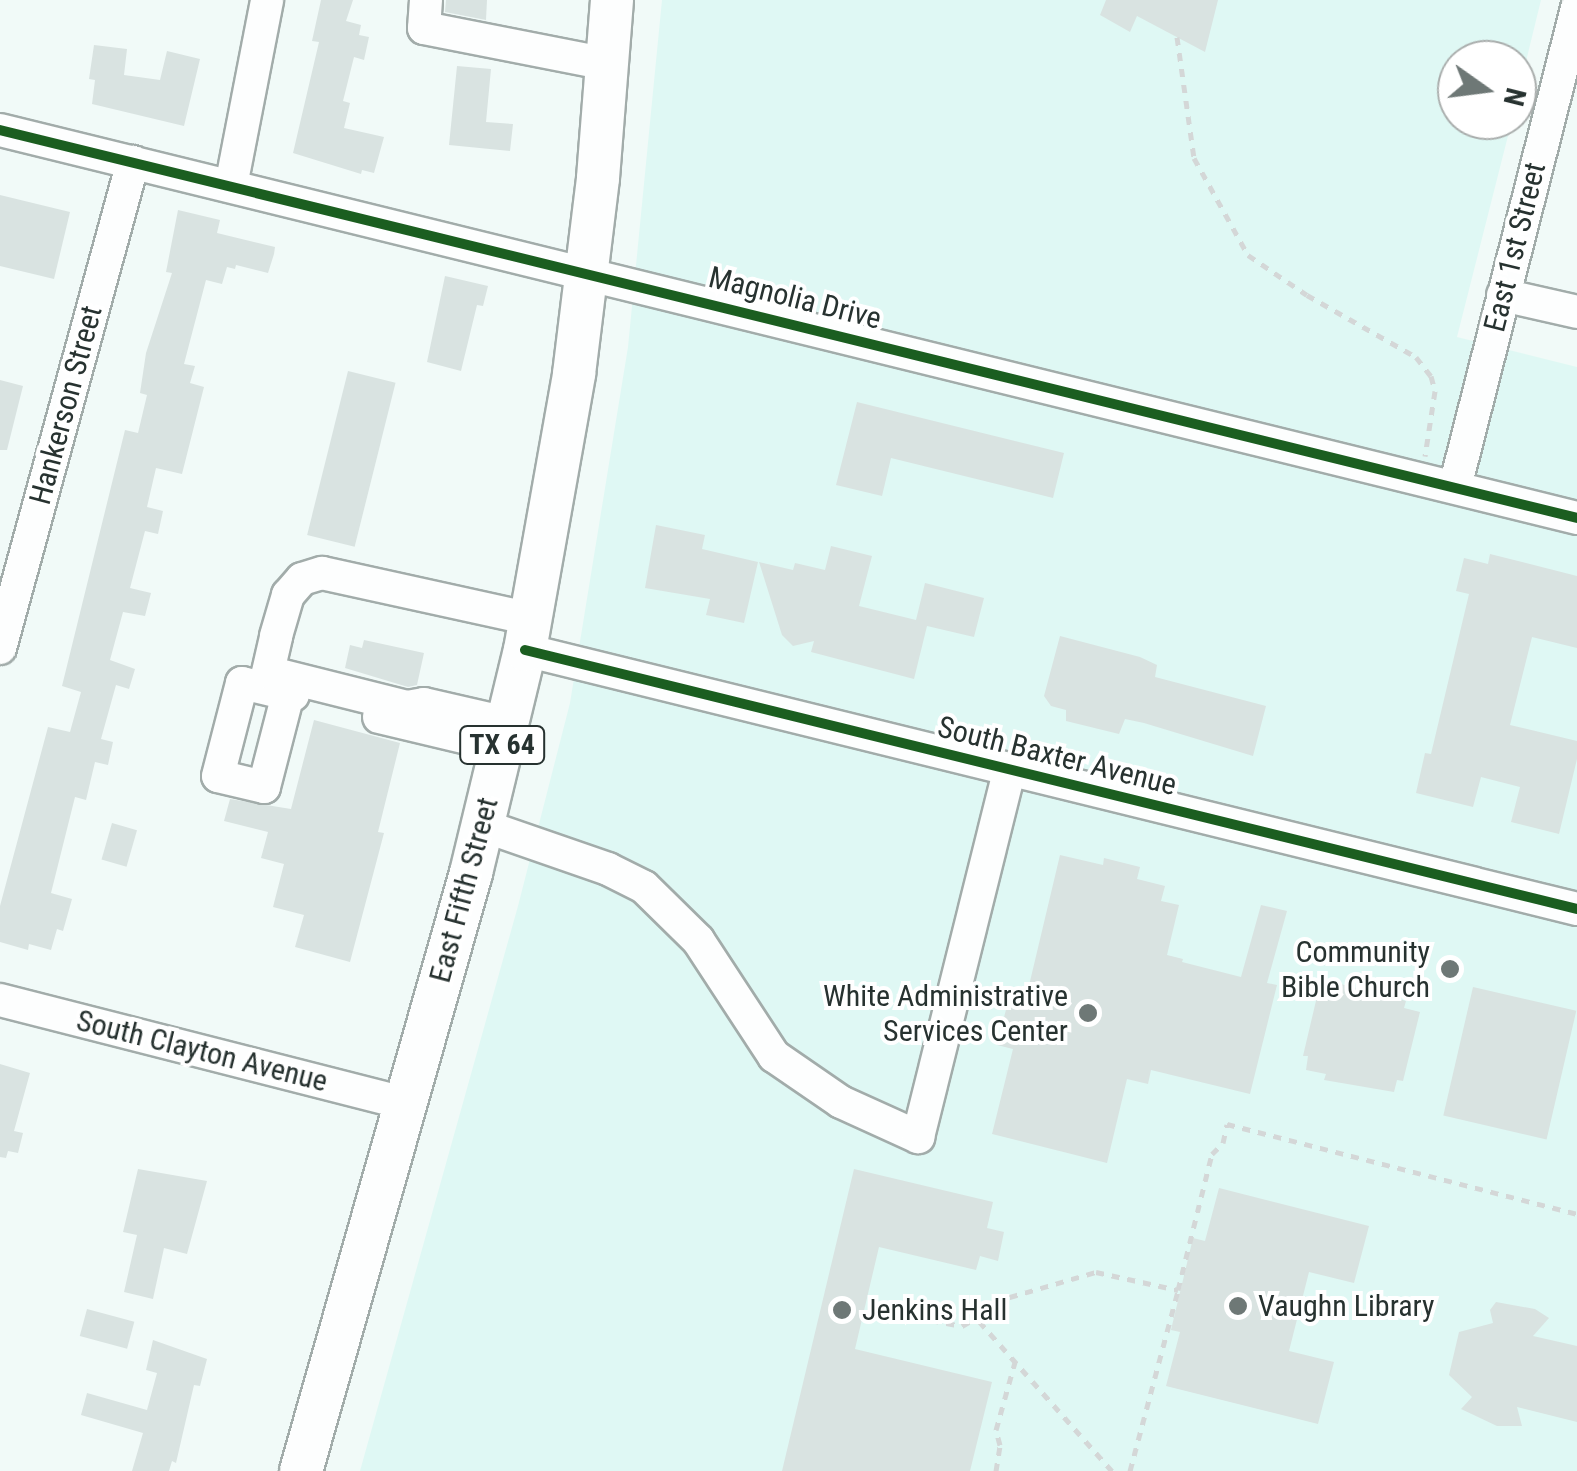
<!DOCTYPE html>
<style>
body{margin:0}
#map{position:relative;width:1577px;height:1471px;overflow:hidden;background:#f1faf8;font-family:"Roboto Condensed",sans-serif}
div>[style]{position:absolute}
[style*='--x']{left:calc(var(--x)*1px);top:calc(var(--y)*1px);width:calc(var(--w)*1px);rotate:calc(var(--a)*1deg)}
.built>*{inset:0;background:#dff8f4}
.building>*{inset:0;background:#d9e3e1;transform-origin:0 0}
.path>*{height:5px;margin-top:-2.5px;transform-origin:0;background:repeating-linear-gradient(90deg,#d4d7d7 0 8px,transparent 0 16px)}
.roads{filter:drop-shadow(2px 0 #a2acaa) drop-shadow(-2px 0 #a2acaa) drop-shadow(0 2px #a2acaa) drop-shadow(0 -2px #a2acaa)}
.minor>*{height:32px;margin:-16px;padding:0 16px;transform-origin:16px;border-radius:16px;background:#fdfefe}
.major>*{height:42px;margin:-21px;padding:0 21px;transform-origin:21px;border-radius:21px;background:#fdfefe}
.cycleway>*{height:10px;margin:-5px;padding:0 5px;transform-origin:5px;border-radius:5px;background:#1b5e20}
.dots>*{width:28px;height:28px;translate:-50% -50%;box-sizing:border-box;border:5px solid #fff;border-radius:50%}
span{translate:-50% -50%;white-space:nowrap;text-align:center;line-height:1.15;-webkit-text-stroke:8px #fff;paint-order:stroke}
.shield-label span{padding:2px 8px;background:#fff;border:2px solid;border-radius:8px;-webkit-text-stroke-width:0}
.shield-label{font-size:28px;color:#273230;font-weight:700}
.street-label{font-size:30px;color:#273230}
.poi-label{font-size:30px;color:#273230}
.right{translate:-100% -50%;text-align:right}
.left{translate:0 -50%;text-align:left}
.north{position:absolute;left:1437px;top:40px;width:100px;height:100px;box-sizing:border-box;background:#fff;border:2px solid #a9adac;border-radius:50%;rotate:104deg;font-size:28px;font-weight:700;line-height:40px;text-align:center;color:#273230}
.north::after{content:'';display:block;margin:auto;width:35px;height:45px;background:#6e7876;clip-path:polygon(50% 0,100% 100%,50% 72%,0 100%)}
</style>
<div id="map">
<div class="built">
<div style="clip-path:polygon(662px 0,1541px 0,1517px 98px,1517px 60px,1457px 60px,1457px 120px,1512px 120px,1457px 337px,1577px 367px,1577px 1471px,360px 1471px,518px 906px,570px 703px,628px 347px)"></div>
</div>
<div class="building">
<div style="clip-path:polygon(321px 0,353px 0,346px 21px,361px 25px,359px 35px,369px 37px,364px 60px,354px 57px,343px 101px,350px 103px,344px 128px,384px 137px,374px 173px,362px 170px,361px 174px,293px 153px,319px 42px,312px 41px)"></div>
<div style="clip-path:polygon(446px 0,487px 0,486px 20px,445px 12px)"></div>
<div style="clip-path:polygon(1106px 0,1218px 0,1205px 52px,1137px 16px,1130px 32px,1100px 15px)"></div>
<div style="clip-path:polygon(94px 45px,127px 49px,124px 75px,160px 80px,167px 51px,200px 59px,184px 126px,92px 104px,95px 80px,89px 79px)"></div>
<div style="clip-path:polygon(457px 66px,491px 69px,486px 122px,513px 124px,510px 151px,449px 145px)"></div>
<div style="clip-path:polygon(0 195px,70px 212px,54px 279px,0 266px)"></div>
<div style="clip-path:polygon(178px 210px,220px 220px,217px 233px,275px 247px,274px 254px,268px 273px,236px 265px,235px 269px,227px 267px,222px 284px,206px 280px,184px 364px,195px 366px,190px 383px,204px 387px,182px 474px,156px 468px,147px 507px,163px 511px,158px 534px,145px 531px,130px 588px,151px 593px,145px 616px,123px 612px,110px 660px,135px 669px,129px 689px,116px 685px,101px 739px,113px 742px,108px 765px,95px 762px,86px 800px,75px 797px,51px 893px,72px 899px,63px 931px,57px 929px,51px 950px,29px 944px,28px 950px,0 942px,0 906px,48px 727px,70px 732px,81px 692px,62px 686px,125px 430px,138px 433px,147px 395px,140px 393px,146px 353px,172px 273px,166px 272px)"></div>
<div style="clip-path:polygon(445px 276px,488px 286px,483px 306px,477px 305px,461px 371px,427px 362px)"></div>
<div style="left:348px;top:371px;width:49px;height:169px;rotate:14deg"></div>
<div style="clip-path:polygon(0 380px,23px 386px,7px 450px,0 450px)"></div>
<div style="clip-path:polygon(857px 402px,1064px 453px,1053px 498px,891px 458px,882px 496px,836px 485px)"></div>
<div style="clip-path:polygon(656px 525px,705px 535px,702px 549px,758px 562px,744px 623px,706px 615px,710px 599px,645px 588px)"></div>
<div style="clip-path:polygon(831px 546px,872px 556px,859px 606px,916px 620px,925px 583px,984px 598px,974px 637px,927px 626px,914px 679px,811px 652px,814px 641px,793px 646px,782px 635px,759px 562px,793px 570px,795px 563px,825px 570px)"></div>
<div style="clip-path:polygon(1490px 554px,1577px 576px,1577px 648px,1532px 637px,1510px 725px,1577px 741px,1577px 759px,1559px 834px,1511px 822px,1520px 787px,1481px 777px,1473px 807px,1416px 793px,1425px 753px,1431px 754px,1469px 594px,1456px 591px,1464px 558px,1488px 564px)"></div>
<div style="clip-path:polygon(1060px 636px,1140px 657px,1157px 665px,1155px 677px,1266px 706px,1253px 756px,1144px 723px,1125px 719px,1119px 734px,1066px 721px,1066px 710px,1051px 706px,1044px 696px)"></div>
<div style="clip-path:polygon(364px 640px,424px 653px,417px 685px,408px 687px,345px 668px,350px 645px,362px 648px)"></div>
<div style="clip-path:polygon(314px 720px,400px 743px,378px 832px,384px 833px,350px 962px,295px 947px,304px 915px,273px 907px,284px 864px,261px 858px,268px 832px,224px 821px,230px 799px,291px 809px)"></div>
<div style="left:112px;top:823px;width:26px;height:38px;rotate:16deg"></div>
<div style="clip-path:polygon(1060px 855px,1103px 865px,1104px 858px,1140px 867px,1137px 879px,1165px 886px,1161px 901px,1179px 905px,1167px 955px,1183px 959px,1182px 962px,1241px 977px,1261px 905px,1287px 911px,1267px 983px,1277px 985px,1250px 1094px,1151px 1070px,1148px 1084px,1127px 1079px,1107px 1163px,992px 1134px,1013px 1049px,997px 1045px,1011px 990px,1027px 994px)"></div>
<div style="clip-path:polygon(1337px 983px,1406px 1001px,1404px 1008px,1420px 1012px,1403px 1081px,1397px 1080px,1394px 1092px,1324px 1080px,1326px 1074px,1306px 1070px,1308px 1056px,1303px 1056px,1319px 988px,1335px 992px)"></div>
<div style="left:1473px;top:987px;width:106px;height:132px;rotate:13deg"></div>
<div style="clip-path:polygon(0 1064px,30px 1073px,14px 1131px,23px 1133px,18px 1153px,8px 1151px,6px 1158px,0 1157px)"></div>
<div style="clip-path:polygon(138px 1169px,207px 1181px,187px 1254px,164px 1248px,153px 1299px,124px 1292px,137px 1235px,123px 1232px)"></div>
<div style="clip-path:polygon(854px 1169px,993px 1202px,987px 1228px,1004px 1232px,998px 1261px,980px 1256px,976px 1270px,879px 1247px,855px 1349px,992px 1382px,970px 1471px,782px 1471px)"></div>
<div style="clip-path:polygon(1219px 1188px,1369px 1226px,1354px 1283px,1309px 1272px,1289px 1351px,1334px 1362px,1318px 1424px,1166px 1386px,1180px 1332px,1171px 1330px,1193px 1238px,1205px 1241px)"></div>
<div style="clip-path:polygon(1496px 1302px,1535px 1309px,1549px 1318px,1533px 1336px,1577px 1346px,1577px 1422px,1517px 1407px,1522px 1426px,1497px 1426px,1461px 1409px,1472px 1397px,1449px 1375px,1459px 1332px,1493px 1323px,1490px 1310px)"></div>
<div style="left:87px;top:1309px;width:49px;height:28px;rotate:15deg"></div>
<div style="clip-path:polygon(153px 1340px,207px 1359px,200px 1386px,194px 1385px,176px 1463px,172px 1461px,169px 1471px,132px 1471px,143px 1433px,81px 1415px,87px 1393px,147px 1410px,157px 1373px,146px 1370px)"></div>
</div>
<div class="path">
<div style="--x:1177;--y:37;--w:122;--a:82"></div>
<div style="--x:1194;--y:158;--w:111;--a:60.9"></div>
<div style="--x:1248;--y:255;--w:71;--a:34.1"></div>
<div style="--x:1307;--y:295;--w:125;--a:29.6"></div>
<div style="--x:1416;--y:357;--w:24;--a:52"></div>
<div style="--x:1431;--y:376;--w:16;--a:75"></div>
<div style="--x:1435;--y:391;--w:66;--a:98.7"></div>
<div style="--x:915;--y:1317;--w:48;--a:10.8"></div>
<div style="--x:962;--y:1326;--w:16;--a:-30"></div>
<div style="--x:996;--y:1471;--w:26;--a:-81"></div>
<div style="--x:1000;--y:1445;--w:16;--a:-105"></div>
<div style="--x:996;--y:1430;--w:71;--a:-74.4"></div>
<div style="--x:1112;--y:1471;--w:205;--a:-131.6"></div>
<div style="--x:976;--y:1318;--w:12;--a:-76"></div>
<div style="--x:979;--y:1306;--w:122;--a:-16.2"></div>
<div style="--x:1096;--y:1272;--w:84;--a:12.4"></div>
<div style="--x:1178;--y:1290;--w:140;--a:-76"></div>
<div style="--x:1212;--y:1154;--w:16;--a:-45"></div>
<div style="--x:1223;--y:1143;--w:19;--a:-78"></div>
<div style="--x:1227;--y:1124;--w:361;--a:14.4"></div>
<div style="--x:1130;--y:1471;--w:187;--a:-75.1"></div>
</div>
<div class="roads">
<div class="minor">
<div style="--x:426;--y:0;--w:28;--a:94"></div>
<div style="--x:424;--y:28;--w:187;--a:11.1"></div>
<div style="--x:0;--y:130;--w:1624;--a:13.82"></div>
<div style="--x:231;--y:186;--w:189;--a:-79"></div>
<div style="--x:1503;--y:295;--w:76;--a:12.9"></div>
<div style="--x:1455;--y:487;--w:495;--a:-75.7"></div>
<div style="--x:0;--y:648;--w:504;--a:-74.7"></div>
<div style="--x:525;--y:650;--w:1083;--a:13.83"></div>
<div style="--x:288;--y:694;--w:96;--a:104.5"></div>
<div style="--x:264;--y:787;--w:47;--a:-166.6"></div>
<div style="--x:218;--y:776;--w:96;--a:-75.5"></div>
<div style="--x:242;--y:683;--w:47;--a:13.4"></div>
<div style="--x:288;--y:694;--w:5;--a:11"></div>
<div style="--x:379;--y:717;--w:125;--a:13.4"></div>
<div style="--x:507;--y:723;--w:85;--a:-167.1"></div>
<div style="--x:424;--y:704;--w:17;--a:170"></div>
<div style="--x:407;--y:707;--w:143;--a:-165.9"></div>
<div style="--x:268;--y:672;--w:37;--a:-77"></div>
<div style="--x:276;--y:636;--w:43;--a:-73.7"></div>
<div style="--x:288;--y:595;--w:21;--a:-49"></div>
<div style="--x:302;--y:579;--w:21;--a:-17"></div>
<div style="--x:322;--y:573;--w:214;--a:12.4"></div>
<div style="--x:484;--y:826;--w:131;--a:19.1"></div>
<div style="--x:608;--y:869;--w:40;--a:26.6"></div>
<div style="--x:644;--y:887;--w:76;--a:44.5"></div>
<div style="--x:698;--y:940;--w:139;--a:56.8"></div>
<div style="--x:774;--y:1056;--w:81;--a:34.5"></div>
<div style="--x:841;--y:1102;--w:85;--a:24.4"></div>
<div style="--x:918;--y:1137;--w:379;--a:-76"></div>
<div style="--x:0;--y:1000;--w:417;--a:14.3"></div>
</div>
<div class="major">
<div style="--x:301;--y:1471;--w:622;--a:-74.13"></div>
<div style="--x:471;--y:873;--w:229;--a:-76.4"></div>
<div style="--x:525;--y:650;--w:280;--a:-79.9"></div>
<div style="--x:574;--y:374;--w:197;--a:-83"></div>
<div style="--x:598;--y:178;--w:179;--a:-85.5"></div>
</div>
</div>
<div class="cycleway">
<div style="--x:0;--y:130;--w:1624;--a:13.82"></div>
<div style="--x:525;--y:650;--w:1083;--a:13.83"></div>
</div>
<div class="dots">
<div style="left:1450px;top:969px;background:#6e7876"></div>
<div style="left:1088px;top:1013px;background:#6e7876"></div>
<div style="left:1238px;top:1306px;background:#6e7876"></div>
<div style="left:842px;top:1310px;background:#6e7876"></div>
</div>
<div class="shield-label">
<span style="left:502px;top:745px">TX 64</span>
</div>
<div class="street-label">
<span style="left:1515px;top:247px;rotate:-76deg">East 1st Street</span>
<span style="left:795px;top:298px;rotate:14deg">Magnolia Drive</span>
<span style="left:66px;top:405px;rotate:-75deg">Hankerson Street</span>
<span style="left:1057px;top:756px;rotate:14deg">South Baxter Avenue</span>
<span style="left:464px;top:890px;rotate:-75deg">East Fifth Street</span>
<span style="left:202px;top:1051px;rotate:14deg">South Clayton Avenue</span>
</div>
<div class="poi-label">
<span class="right" style="left:1430px;top:969px">Community<br>Bible Church</span>
<span class="right" style="left:1068px;top:1013px">White Administrative<br>Services Center</span>
<span class="left" style="left:1258px;top:1306px">Vaughn Library</span>
<span class="left" style="left:862px;top:1310px">Jenkins Hall</span>
</div>
<div class="north">N</div>
</div>
